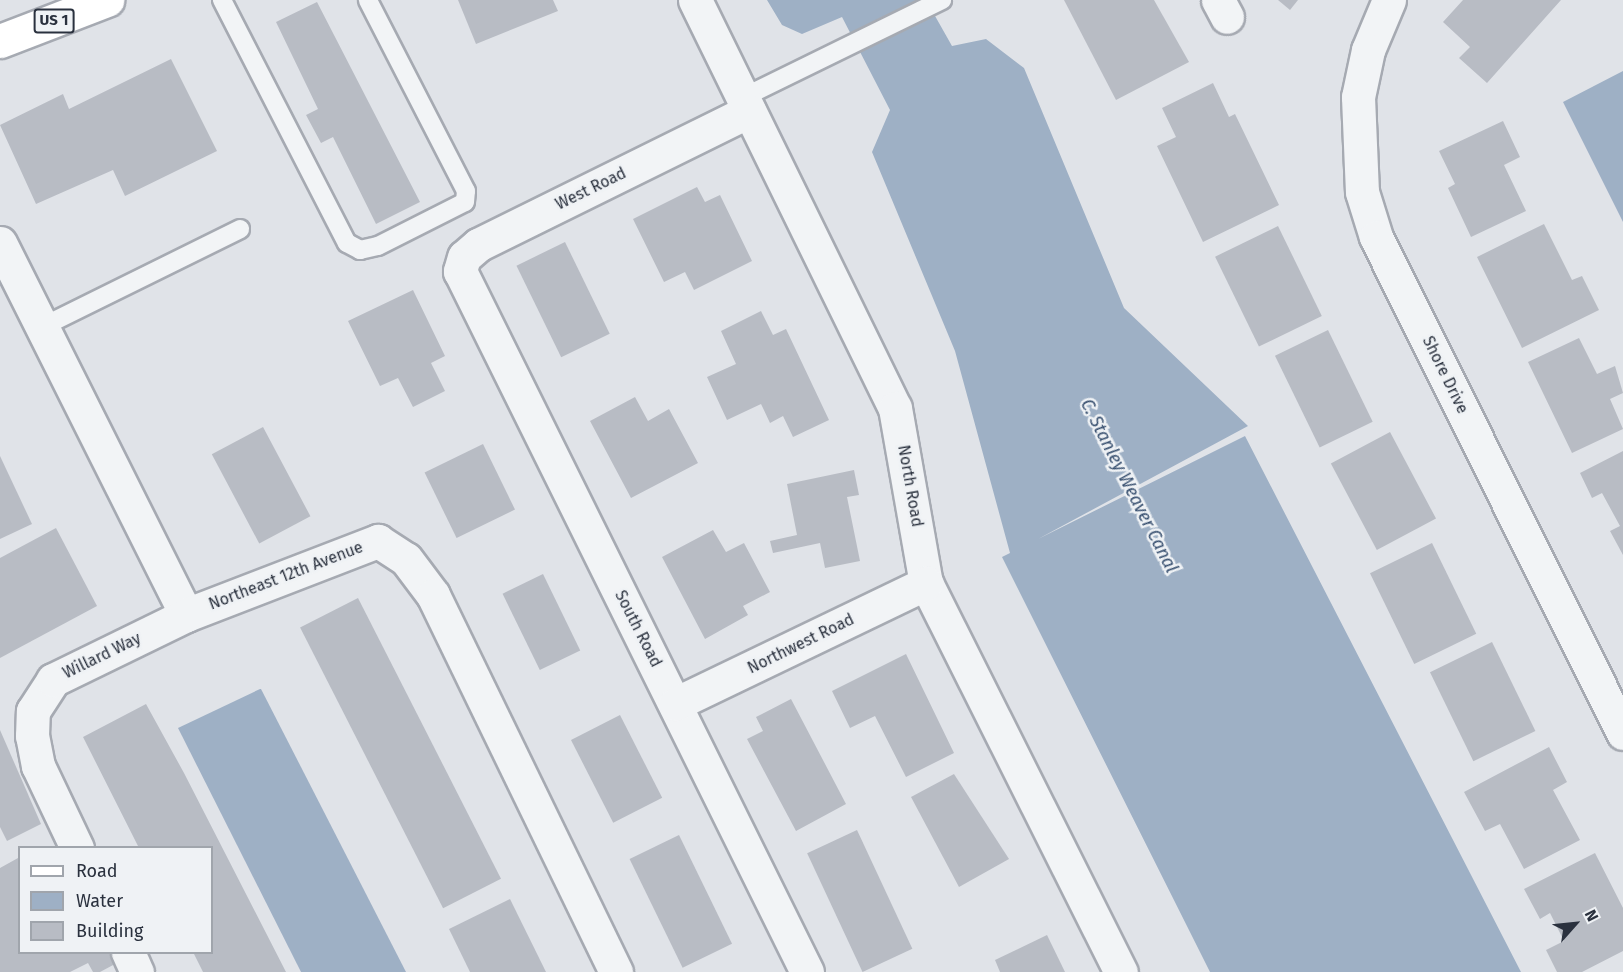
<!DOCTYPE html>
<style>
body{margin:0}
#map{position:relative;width:1623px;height:972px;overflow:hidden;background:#e0e3e8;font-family:"Fira Sans",sans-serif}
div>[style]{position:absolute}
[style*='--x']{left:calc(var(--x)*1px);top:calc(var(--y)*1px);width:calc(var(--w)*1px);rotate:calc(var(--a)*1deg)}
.water>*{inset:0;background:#9eb0c5}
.building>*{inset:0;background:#b8bcc4;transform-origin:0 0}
.roads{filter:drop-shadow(2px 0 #a6aab2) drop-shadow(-2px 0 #a6aab2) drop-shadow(0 2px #a6aab2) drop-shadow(0 -2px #a6aab2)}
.service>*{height:18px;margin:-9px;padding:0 9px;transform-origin:9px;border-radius:9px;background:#f2f4f6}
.minor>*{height:33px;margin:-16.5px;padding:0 16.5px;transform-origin:16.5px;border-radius:16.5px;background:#f2f4f6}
.primary>*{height:33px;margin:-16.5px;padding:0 16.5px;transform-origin:16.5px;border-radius:16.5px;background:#fff}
span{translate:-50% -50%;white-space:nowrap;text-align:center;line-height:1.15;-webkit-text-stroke:5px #eff2f5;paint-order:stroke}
.shield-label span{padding:2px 4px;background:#eff2f5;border:2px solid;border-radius:4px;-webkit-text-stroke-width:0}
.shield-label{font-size:15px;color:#2a313e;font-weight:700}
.street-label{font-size:16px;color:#2a313e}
.water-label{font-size:18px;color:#374f6f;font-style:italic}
.legend{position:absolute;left:18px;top:846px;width:195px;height:108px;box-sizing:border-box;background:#eff2f5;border:2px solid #a0a5ac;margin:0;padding:8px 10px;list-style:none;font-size:18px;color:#2a313e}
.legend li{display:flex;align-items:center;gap:12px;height:30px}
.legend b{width:30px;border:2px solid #a0a5ac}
.north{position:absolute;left:1545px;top:894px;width:60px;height:60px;-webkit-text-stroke:4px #eff2f5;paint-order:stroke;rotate:63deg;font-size:16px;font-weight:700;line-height:24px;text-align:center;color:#2a313e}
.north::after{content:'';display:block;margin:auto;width:21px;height:27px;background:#2a313e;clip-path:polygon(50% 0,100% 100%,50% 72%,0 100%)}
</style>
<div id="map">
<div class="water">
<div style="clip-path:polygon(767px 0,926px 0,952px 46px,986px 39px,1024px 68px,1124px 308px,1248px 426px,1038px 539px,1245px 436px,1521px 972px,1210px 972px,1002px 557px,1010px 553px,955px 351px,872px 152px,890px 110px,842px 17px,802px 34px,782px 25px)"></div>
<div style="clip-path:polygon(1623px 71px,1623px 222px,1563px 102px)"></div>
<div style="clip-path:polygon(260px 689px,261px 689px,406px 972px,301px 972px,178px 728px)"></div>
</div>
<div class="building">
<div style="clip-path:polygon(458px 0,553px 0,558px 11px,476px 44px)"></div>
<div style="clip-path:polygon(1064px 0,1154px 0,1189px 62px,1116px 100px)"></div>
<div style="clip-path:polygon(1278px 0,1298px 0,1290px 10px)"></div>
<div style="clip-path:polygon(1463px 0,1561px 0,1487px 83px,1459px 58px,1470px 47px,1443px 22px)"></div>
<div style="clip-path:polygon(317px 2px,420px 202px,376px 224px,333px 137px,321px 143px,306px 115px,318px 109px,276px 22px)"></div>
<div style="clip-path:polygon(171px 59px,217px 151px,125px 196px,113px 170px,36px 204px,0 125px,63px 94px,69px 109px)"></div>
<div style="clip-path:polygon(1213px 83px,1229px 117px,1235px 114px,1279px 205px,1203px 242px,1157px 146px,1176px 137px,1162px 108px)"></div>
<div style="clip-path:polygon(1503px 121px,1520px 157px,1504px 165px,1526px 211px,1471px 237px,1448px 188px,1455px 184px,1439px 151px)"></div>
<div style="clip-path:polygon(697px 187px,705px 202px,720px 195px,752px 261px,694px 290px,685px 272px,664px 282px,633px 219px)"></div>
<div style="clip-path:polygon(1544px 224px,1572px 280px,1582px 276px,1599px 310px,1522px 348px,1477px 257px)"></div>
<div style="left:1278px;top:226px;width:100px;height:70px;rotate:64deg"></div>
<div style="left:565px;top:242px;width:102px;height:54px;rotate:64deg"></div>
<div style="clip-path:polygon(413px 290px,445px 356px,431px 363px,445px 391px,413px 407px,398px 378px,380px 386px,348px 321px)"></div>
<div style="clip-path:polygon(761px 311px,773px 335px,786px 329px,829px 420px,793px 437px,783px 416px,770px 423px,761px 404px,727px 420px,707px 377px,736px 364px,721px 331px)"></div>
<div style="left:1328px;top:330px;width:102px;height:59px;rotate:64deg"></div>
<div style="clip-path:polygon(1579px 338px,1597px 374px,1615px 366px,1623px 393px,1610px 399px,1623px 429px,1572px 453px,1528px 362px)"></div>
<div style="clip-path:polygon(635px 397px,648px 421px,669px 409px,698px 463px,631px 498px,590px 421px)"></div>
<div style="left:263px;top:427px;width:101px;height:58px;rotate:62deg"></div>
<div style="left:1390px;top:432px;width:98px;height:67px;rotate:62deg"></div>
<div style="left:483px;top:444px;width:73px;height:65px;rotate:64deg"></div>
<div style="clip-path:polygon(1623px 451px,1623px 555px,1610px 531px,1620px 526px,1602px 493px,1592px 498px,1580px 473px)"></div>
<div style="clip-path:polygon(0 456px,32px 524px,0 539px)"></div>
<div style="clip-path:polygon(854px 470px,859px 495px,847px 497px,860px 561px,825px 568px,820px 543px,773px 553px,770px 541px,797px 535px,787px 484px)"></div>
<div style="clip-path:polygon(56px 528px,97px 606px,0 658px,0 558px)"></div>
<div style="clip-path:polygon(713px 530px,726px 552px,744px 543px,770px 592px,743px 606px,748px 615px,705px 639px,662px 557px)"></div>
<div style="left:1432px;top:543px;width:101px;height:69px;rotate:64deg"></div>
<div style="left:543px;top:574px;width:85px;height:45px;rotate:64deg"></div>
<div style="left:358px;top:598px;width:315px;height:65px;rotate:63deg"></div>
<div style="left:1492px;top:642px;width:99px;height:69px;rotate:64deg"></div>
<div style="clip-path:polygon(906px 654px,954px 753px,906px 777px,875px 716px,850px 728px,832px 691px)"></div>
<div style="clip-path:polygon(791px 699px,846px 804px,796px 831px,747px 739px,763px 731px,756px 717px)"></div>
<div style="clip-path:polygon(146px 704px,184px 773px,286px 972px,203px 972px,193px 952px,212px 952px,212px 848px,139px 848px,83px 737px)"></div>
<div style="left:620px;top:715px;width:93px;height:55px;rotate:63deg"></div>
<div style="clip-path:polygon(0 730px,41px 824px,7px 841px,0 827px)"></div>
<div style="clip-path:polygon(1549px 747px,1567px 782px,1553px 790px,1580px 840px,1524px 869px,1500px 824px,1485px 831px,1464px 792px)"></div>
<div style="clip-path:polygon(954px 774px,1009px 859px,959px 887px,911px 797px)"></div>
<div style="left:857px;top:830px;width:131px;height:55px;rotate:65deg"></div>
<div style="left:679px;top:835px;width:121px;height:55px;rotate:64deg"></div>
<div style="clip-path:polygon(1595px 853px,1623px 908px,1623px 951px,1582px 972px,1557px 972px,1546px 950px,1564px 941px,1550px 913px,1540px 919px,1524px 889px)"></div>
<div style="clip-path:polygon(18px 858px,20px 952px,109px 952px,115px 964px,100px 972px,93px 972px,88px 963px,70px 972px,0 972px,0 868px)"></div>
<div style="clip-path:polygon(510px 899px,546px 972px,470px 972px,449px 929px)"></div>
<div style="clip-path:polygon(1047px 935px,1065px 972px,1000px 972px,995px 960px)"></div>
</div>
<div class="roads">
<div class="service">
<div style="--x:222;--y:0;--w:273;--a:62.8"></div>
<div style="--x:347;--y:243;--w:15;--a:28"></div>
<div style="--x:360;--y:250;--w:18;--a:-13"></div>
<div style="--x:378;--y:246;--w:97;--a:-26.8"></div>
<div style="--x:465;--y:202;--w:11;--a:-85"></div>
<div style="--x:466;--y:191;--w:215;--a:-117.2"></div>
<div style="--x:742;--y:98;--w:223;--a:-26.1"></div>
<div style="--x:42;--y:327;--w:221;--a:-26.3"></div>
</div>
<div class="minor">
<div style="--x:695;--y:0;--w:454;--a:63.9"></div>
<div style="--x:895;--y:408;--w:178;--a:80"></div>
<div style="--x:926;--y:583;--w:435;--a:63.4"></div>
<div style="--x:1218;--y:0;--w:19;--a:62"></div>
<div style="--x:1389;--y:0;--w:54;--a:112.8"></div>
<div style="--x:1368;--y:50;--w:48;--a:102"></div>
<div style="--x:1358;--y:97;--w:95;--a:87.6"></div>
<div style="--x:1362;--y:192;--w:47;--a:72.7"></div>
<div style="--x:1376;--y:237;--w:554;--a:63.53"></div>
<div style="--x:749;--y:111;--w:302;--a:153.7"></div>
<div style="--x:478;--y:245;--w:18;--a:139"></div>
<div style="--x:464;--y:257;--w:15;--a:106"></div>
<div style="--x:460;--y:271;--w:782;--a:63.66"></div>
<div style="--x:0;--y:243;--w:416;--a:63.4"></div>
<div style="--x:675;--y:704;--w:279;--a:-25.7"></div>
<div style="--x:77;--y:848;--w:91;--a:-115.4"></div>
<div style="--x:38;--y:766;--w:31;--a:-101"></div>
<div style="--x:32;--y:736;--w:25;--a:-88"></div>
<div style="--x:33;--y:711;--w:37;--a:-57"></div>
<div style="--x:53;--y:680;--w:148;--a:-26"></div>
<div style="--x:186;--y:615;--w:206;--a:-21.1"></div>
<div style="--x:378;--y:541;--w:33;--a:33"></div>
<div style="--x:406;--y:559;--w:45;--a:53.1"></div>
<div style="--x:433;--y:595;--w:419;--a:64.1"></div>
<div style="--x:128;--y:952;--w:22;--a:66"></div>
</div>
<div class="primary">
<div style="--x:0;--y:41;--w:115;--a:-21"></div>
</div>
</div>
<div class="shield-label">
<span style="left:54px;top:21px">US 1</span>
</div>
<div class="street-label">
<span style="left:591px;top:189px;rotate:-26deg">West Road</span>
<span style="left:1445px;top:375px;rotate:64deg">Shore Drive</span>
<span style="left:910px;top:486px;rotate:80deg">North Road</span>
<span style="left:286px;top:576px;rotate:-21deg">Northeast 12th Avenue</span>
<span style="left:638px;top:629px;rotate:63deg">South Road</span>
<span style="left:801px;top:644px;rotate:-26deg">Northwest Road</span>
<span style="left:102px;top:656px;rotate:-26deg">Willard Way</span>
</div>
<div class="water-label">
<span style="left:1129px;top:486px;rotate:63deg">C. Stanley Weaver Canal</span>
</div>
<ul class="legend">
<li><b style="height:8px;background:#fff"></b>Road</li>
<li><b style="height:16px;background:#9eb0c5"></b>Water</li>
<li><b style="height:16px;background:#b8bcc4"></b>Building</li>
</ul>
<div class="north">N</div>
</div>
